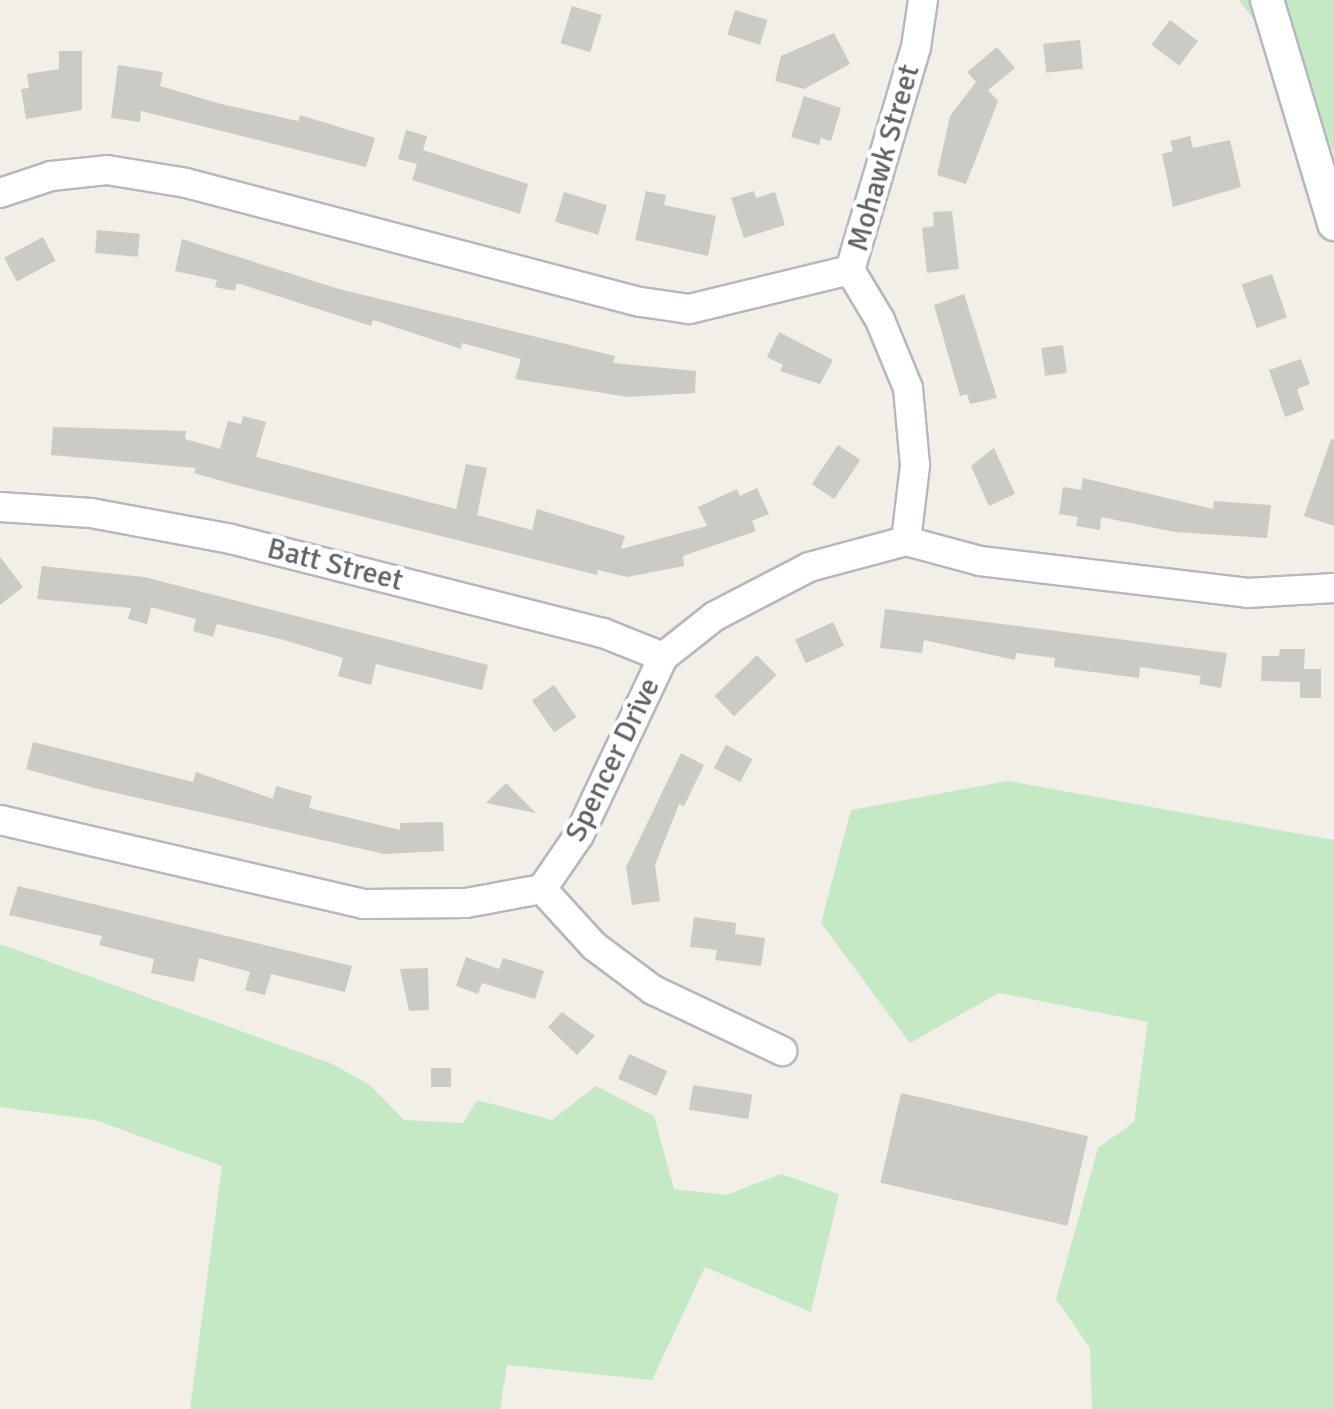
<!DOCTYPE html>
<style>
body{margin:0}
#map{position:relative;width:1334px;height:1409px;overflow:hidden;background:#f1efe8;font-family:Signika,sans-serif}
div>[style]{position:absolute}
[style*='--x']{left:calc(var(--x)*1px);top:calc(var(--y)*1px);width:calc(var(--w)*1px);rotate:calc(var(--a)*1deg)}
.green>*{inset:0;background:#c5e8c5}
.building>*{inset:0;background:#cccac5;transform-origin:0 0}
.roads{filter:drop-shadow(2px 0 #b5b8bc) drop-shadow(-2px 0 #b5b8bc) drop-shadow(0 2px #b5b8bc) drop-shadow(0 -2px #b5b8bc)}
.minor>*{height:28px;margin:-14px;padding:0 14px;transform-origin:14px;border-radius:14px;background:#fff}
.tertiary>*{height:32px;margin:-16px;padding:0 16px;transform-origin:16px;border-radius:16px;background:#fff}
span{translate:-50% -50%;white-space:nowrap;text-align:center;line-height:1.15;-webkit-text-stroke:9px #fff;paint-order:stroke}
.street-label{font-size:30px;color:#5f6368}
</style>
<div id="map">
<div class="green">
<div style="clip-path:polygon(1239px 0,1334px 0,1334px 155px,1315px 102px)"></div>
<div style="clip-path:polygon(1008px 781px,1334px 840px,1334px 1409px,1092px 1409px,1090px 1348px,1056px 1299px,1098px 1148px,1134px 1122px,1148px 1022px,999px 993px,910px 1043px,821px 923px,851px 810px)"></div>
<div style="clip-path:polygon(0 944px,332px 1064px,370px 1085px,404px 1120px,463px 1123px,477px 1100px,552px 1120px,596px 1086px,654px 1116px,674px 1189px,726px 1195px,781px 1174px,839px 1194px,811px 1312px,705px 1267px,652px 1380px,507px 1365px,500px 1409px,190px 1409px,222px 1166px,95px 1120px,0 1107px)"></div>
</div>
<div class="building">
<div style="left:572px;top:6px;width:31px;height:39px;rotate:17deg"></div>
<div style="left:735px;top:10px;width:34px;height:26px;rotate:17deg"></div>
<div style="left:1170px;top:20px;width:35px;height:31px;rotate:37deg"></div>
<div style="clip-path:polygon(834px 33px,850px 64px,804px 89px,775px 81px,781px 56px)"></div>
<div style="left:1080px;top:40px;width:29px;height:37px;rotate:84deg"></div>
<div style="clip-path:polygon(997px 47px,1015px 68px,988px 90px,998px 101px,966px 184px,937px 175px,950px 116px,976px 82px,967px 72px)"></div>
<div style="clip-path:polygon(59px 51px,82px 51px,82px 110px,26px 119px,21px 89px,29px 88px,27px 74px,59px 69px)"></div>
<div style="clip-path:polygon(118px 65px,163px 72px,160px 86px,221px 104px,298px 121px,300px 115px,375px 138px,366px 167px,141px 111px,140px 122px,111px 118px)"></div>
<div style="clip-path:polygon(804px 96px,841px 108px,831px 141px,821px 138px,819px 145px,791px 137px)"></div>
<div style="clip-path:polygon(406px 130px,427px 136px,423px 150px,528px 184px,520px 214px,412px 180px,417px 164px,398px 159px)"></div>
<div style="clip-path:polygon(1190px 136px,1193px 148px,1230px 140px,1241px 187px,1173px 207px,1162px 154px,1173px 151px,1170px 141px)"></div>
<div style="clip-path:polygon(646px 191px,666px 195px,664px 205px,716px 216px,708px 256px,635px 240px)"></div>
<div style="clip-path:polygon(754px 191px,756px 198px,775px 192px,785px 225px,744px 238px,731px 198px)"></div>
<div style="left:564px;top:192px;width:45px;height:31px;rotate:17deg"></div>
<div style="clip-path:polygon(952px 211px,959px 269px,927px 273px,922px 228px,934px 226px,933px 212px)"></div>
<div style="left:97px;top:230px;width:43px;height:23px;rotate:5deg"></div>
<div style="left:43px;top:237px;width:27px;height:44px;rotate:62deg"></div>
<div style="clip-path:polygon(182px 239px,339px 289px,615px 356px,613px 363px,696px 371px,695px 393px,628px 397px,515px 379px,521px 359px,462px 343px,461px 349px,373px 320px,371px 326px,237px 283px,235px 291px,215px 287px,217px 280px,175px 271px)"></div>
<div style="left:1272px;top:274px;width:46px;height:32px;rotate:71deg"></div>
<div style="clip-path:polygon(964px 294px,997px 398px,970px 404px,967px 394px,960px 396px,934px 305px)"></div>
<div style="clip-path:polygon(779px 332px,833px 360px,820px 384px,780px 371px,783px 365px,767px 357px)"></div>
<div style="left:1063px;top:345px;width:28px;height:22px;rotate:82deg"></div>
<div style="clip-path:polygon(1301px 359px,1310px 384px,1297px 389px,1304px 410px,1285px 417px,1269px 370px)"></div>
<div style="clip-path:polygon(243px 416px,266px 422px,256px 457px,456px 509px,466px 464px,487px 468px,477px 515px,532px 530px,537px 509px,625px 536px,621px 549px,707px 526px,698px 507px,737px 489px,740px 496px,757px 488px,769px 514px,752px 521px,756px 531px,683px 556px,684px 566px,627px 577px,598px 570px,597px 575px,236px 485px,194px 473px,196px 468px,51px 455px,53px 427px,186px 431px,185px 439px,220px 449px,228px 421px,241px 424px)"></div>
<div style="clip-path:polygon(1331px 439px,1334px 440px,1334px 526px,1304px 516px)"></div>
<div style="left:838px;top:445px;width:27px;height:47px;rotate:34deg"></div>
<div style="clip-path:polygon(994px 448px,1015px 494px,989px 506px,971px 466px)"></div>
<div style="clip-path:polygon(1083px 478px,1213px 509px,1214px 501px,1271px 505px,1267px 538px,1175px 532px,1101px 517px,1100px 530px,1076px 526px,1078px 517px,1059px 514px,1063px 487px,1081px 490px)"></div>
<div style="clip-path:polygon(0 557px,23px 587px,0 605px)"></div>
<div style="clip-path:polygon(42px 566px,144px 577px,488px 665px,482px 690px,376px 664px,371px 685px,338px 676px,343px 658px,284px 640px,217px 624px,213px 637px,193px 631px,196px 619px,151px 607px,147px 624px,128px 619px,131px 608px,37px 599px)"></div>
<div style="clip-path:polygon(885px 609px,1227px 653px,1221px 688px,1199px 684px,1201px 676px,1140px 667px,1139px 678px,1054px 667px,1055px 658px,1016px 653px,1015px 660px,924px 640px,922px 653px,880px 648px)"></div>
<div style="left:833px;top:622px;width:26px;height:42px;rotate:65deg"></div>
<div style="clip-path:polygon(1280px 649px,1305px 649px,1304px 669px,1321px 669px,1321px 698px,1300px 698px,1300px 682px,1261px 681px,1262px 656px,1279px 656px)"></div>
<div style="left:757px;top:655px;width:28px;height:59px;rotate:46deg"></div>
<div style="left:554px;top:685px;width:39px;height:27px;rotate:55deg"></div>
<div style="clip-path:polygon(33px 742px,193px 782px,196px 772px,273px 799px,276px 786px,312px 796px,309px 808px,400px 830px,400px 823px,443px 822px,444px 851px,384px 854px,94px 788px,26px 769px)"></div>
<div style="left:726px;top:745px;width:30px;height:26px;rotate:28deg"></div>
<div style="clip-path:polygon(681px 753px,704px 765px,684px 806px,679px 804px,655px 865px,660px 901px,632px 905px,626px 867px)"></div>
<div style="clip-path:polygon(506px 783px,536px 813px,486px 803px)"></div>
<div style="clip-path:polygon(18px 886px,352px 966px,345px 992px,271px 974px,265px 995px,245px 990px,250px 972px,199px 958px,194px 982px,151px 973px,154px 959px,99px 945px,102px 936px,9px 915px)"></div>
<div style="clip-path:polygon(694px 917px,736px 923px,735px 934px,765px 938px,761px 966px,715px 960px,717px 950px,690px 947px)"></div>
<div style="clip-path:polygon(466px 957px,499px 969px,503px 958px,544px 971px,535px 999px,482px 983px,478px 994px,456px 986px)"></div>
<div style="clip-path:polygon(428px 968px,429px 1010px,409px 1011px,400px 969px)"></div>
<div style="clip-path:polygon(562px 1012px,595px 1036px,577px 1055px,548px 1027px)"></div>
<div style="left:629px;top:1054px;width:42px;height:27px;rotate:24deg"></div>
<div style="left:451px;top:1068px;width:19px;height:20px;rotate:90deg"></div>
<div style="left:693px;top:1085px;width:60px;height:25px;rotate:9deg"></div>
<div style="left:901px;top:1093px;width:192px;height:92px;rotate:13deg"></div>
</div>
<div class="roads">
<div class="minor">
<div style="--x:0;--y:193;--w:54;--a:-18.4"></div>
<div style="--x:51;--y:176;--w:56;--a:-6.1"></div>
<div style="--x:107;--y:170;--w:80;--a:9.3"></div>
<div style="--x:186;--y:183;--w:470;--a:14.7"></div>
<div style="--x:641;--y:302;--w:49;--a:8.3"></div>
<div style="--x:689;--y:309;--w:166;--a:-13.6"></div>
<div style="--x:0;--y:507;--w:91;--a:3.8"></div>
<div style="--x:91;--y:513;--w:142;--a:10.5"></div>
<div style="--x:231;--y:539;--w:384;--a:14.2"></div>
<div style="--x:603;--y:633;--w:65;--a:21.8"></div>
<div style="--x:906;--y:541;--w:77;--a:-83.2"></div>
<div style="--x:915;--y:465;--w:77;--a:-95.2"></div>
<div style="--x:908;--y:388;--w:74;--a:-112.4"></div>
<div style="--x:880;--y:320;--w:58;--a:-121"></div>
<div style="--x:850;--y:270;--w:233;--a:-73.5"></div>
<div style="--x:916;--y:47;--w:48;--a:-81.5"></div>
<div style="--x:0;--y:820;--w:373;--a:13"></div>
<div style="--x:363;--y:904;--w:103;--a:-0.6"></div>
<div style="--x:466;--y:903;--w:77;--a:-10.4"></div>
<div style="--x:542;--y:889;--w:65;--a:-55.6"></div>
<div style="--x:579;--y:835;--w:197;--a:-64.7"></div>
<div style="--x:663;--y:657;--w:66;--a:-38.3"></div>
<div style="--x:715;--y:616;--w:106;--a:-27.5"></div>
<div style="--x:809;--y:567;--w:100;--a:-15"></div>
<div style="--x:906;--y:541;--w:77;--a:15.1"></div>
<div style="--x:980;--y:561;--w:270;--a:6.8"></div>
<div style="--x:1248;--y:593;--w:86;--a:-3.3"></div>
<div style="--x:542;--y:889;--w:77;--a:47.6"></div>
<div style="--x:594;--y:946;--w:74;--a:36.7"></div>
<div style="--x:653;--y:990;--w:143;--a:25.3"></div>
</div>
<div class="tertiary">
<div style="--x:1267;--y:0;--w:234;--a:73.3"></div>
</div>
</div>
<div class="street-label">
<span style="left:884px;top:158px;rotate:-74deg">Mohawk Street</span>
<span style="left:335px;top:565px;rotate:14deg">Batt Street</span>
<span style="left:613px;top:760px;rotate:-64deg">Spencer Drive</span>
</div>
</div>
